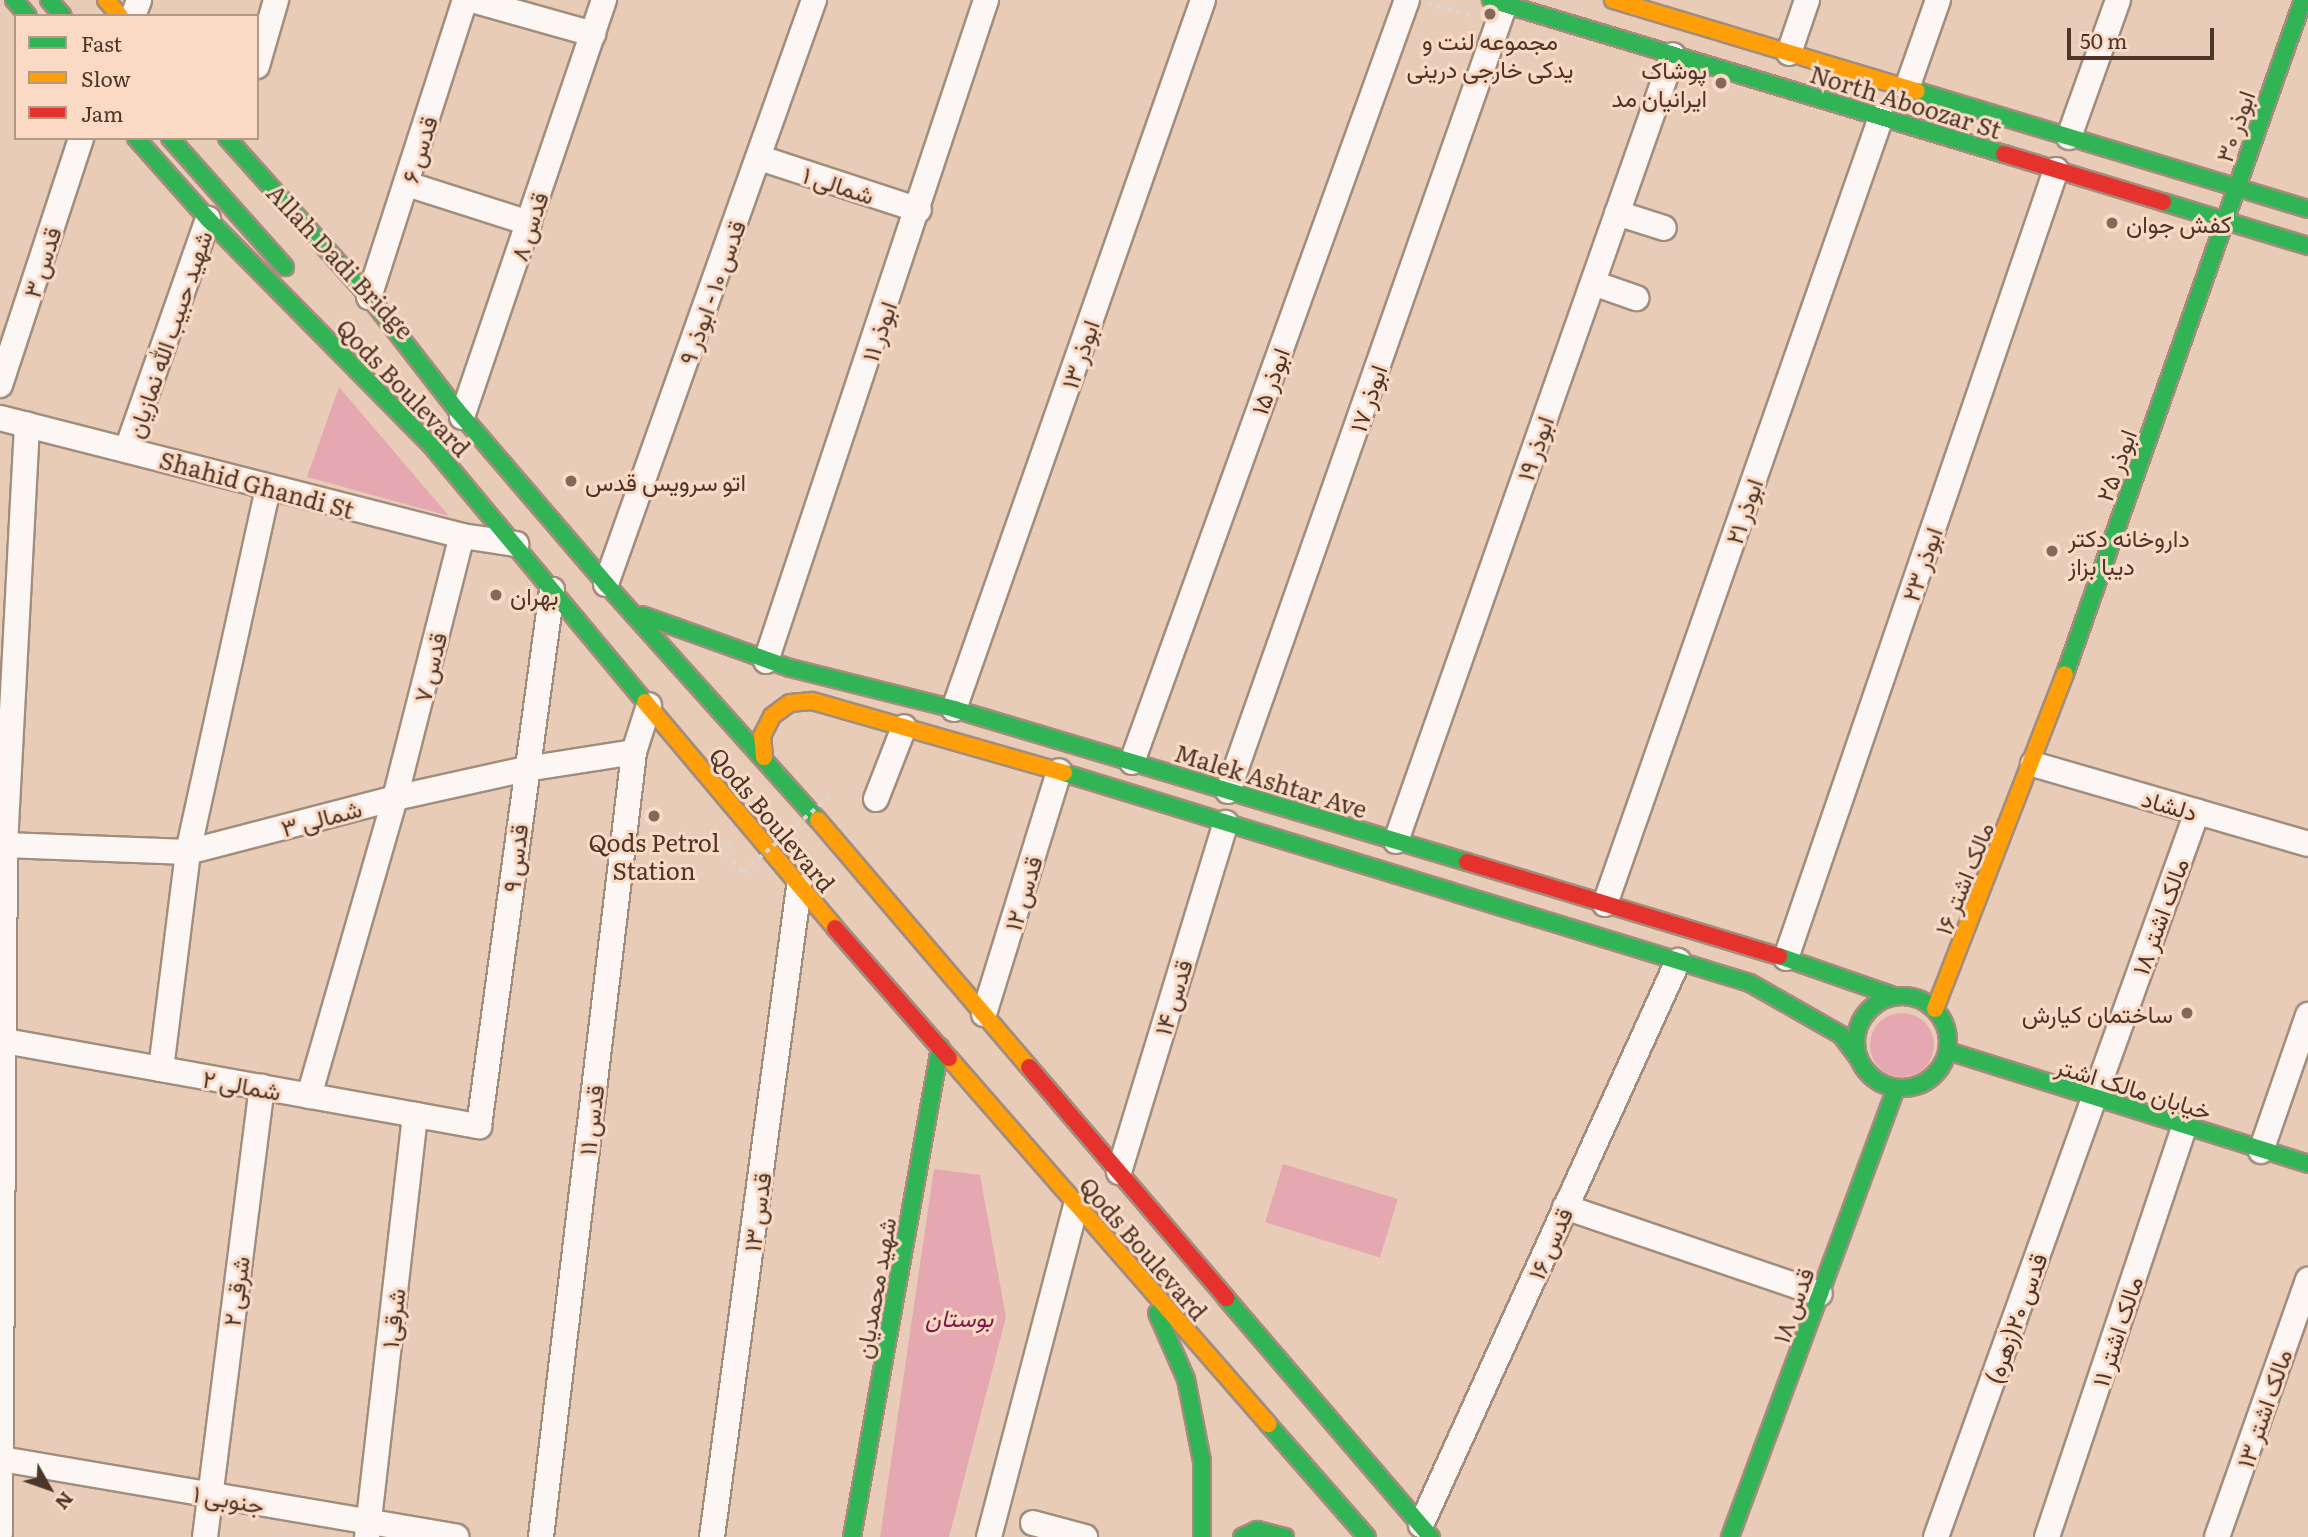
<!DOCTYPE html>
<meta charset="utf-8">
<style>
body{margin:0}
#map{position:relative;width:2308px;height:1537px;overflow:hidden;background:#e8ccb8;font-family:Literata,Vazirmatn,serif}
div>[style]{position:absolute}
[style*='--x']{left:calc(var(--x)*1px);top:calc(var(--y)*1px);width:calc(var(--w)*1px);rotate:calc(var(--a)*1deg)}
.green>*{inset:0;background:#e5a8b1;transform-origin:0 0}
.round{border-radius:50%}
.path>*{height:3.5px;margin-top:-1.75px;transform-origin:0;background:repeating-linear-gradient(90deg,#dcd4cd 0 5px,transparent 0 10px)}
.roads{filter:drop-shadow(2px 0 #a28d7d) drop-shadow(-2px 0 #a28d7d) drop-shadow(0 2px #a28d7d) drop-shadow(0 -2px #a28d7d)}
.street>*{height:24px;margin:-12px;padding:0 12px;transform-origin:12px;border-radius:12px;background:#fcf7f4}
.fast>*{height:16px;margin:-8px;padding:0 8px;transform-origin:8px;border-radius:8px;background:#30b455}
.fast>.ring{margin:-8px;padding:0;box-sizing:content-box;background:none;border:16px solid #30b455;border-radius:50%}
.slow>*{height:16px;margin:-8px;padding:0 8px;transform-origin:8px;border-radius:8px;background:#ff9f0a}
.jam>*{height:16px;margin:-8px;padding:0 8px;transform-origin:8px;border-radius:8px;background:#e5322d}
.path-bridge>*{height:3.5px;margin-top:-1.75px;transform-origin:0;background:repeating-linear-gradient(90deg,#dcd4cd 0 5px,transparent 0 10px)}
.dots>*{width:19px;height:19px;translate:-50% -50%;box-sizing:border-box;border:4px solid #fadac5;border-radius:50%}
span{translate:-50% -50%;white-space:nowrap;text-align:center;line-height:1.15;-webkit-text-stroke:6px #fadac5;paint-order:stroke}
.poi-label{font-size:24px;color:#4b3628}
.right{translate:-100% -50%;text-align:right}
.left{translate:0 -50%;text-align:left}
.street-label{font-size:24px;color:#4b3628}
.park-label{font-size:24px;color:#7f174b;font-style:italic}
.legend{position:absolute;left:14px;top:14px;width:245px;height:126px;box-sizing:border-box;background:#fadac5;border:2px solid #b49886;margin:0;padding:9px 12px;list-style:none;font-size:21px;color:#4b3628}
.legend li{display:flex;align-items:center;gap:14px;height:35px}
.legend b{width:35px;border:2px solid #b49886}
.north{position:absolute;left:14px;top:1453px;width:70px;height:70px;-webkit-text-stroke:5px #fadac5;paint-order:stroke;rotate:130deg;font-size:19px;font-weight:700;line-height:28px;text-align:center;color:#4b3628}
.north::after{content:'';display:block;margin:auto;width:24px;height:32px;background:#4b3628;clip-path:polygon(50% 0,100% 100%,50% 72%,0 100%)}
.scale{position:absolute;left:2067px;top:28px;width:147px;height:32px;box-sizing:border-box;border:4px solid #4b3628;border-top:0;padding-left:9px;font-size:21px;line-height:24px;white-space:nowrap;color:#4b3628;-webkit-text-stroke:5px #fadac5;paint-order:stroke}
</style>
<div id="map">
<div class="green">
<div style="clip-path:polygon(339px 387px,449px 516px,307px 477px)"></div>
<div class="round" style="left:1870px;top:1013px;width:64px;height:64px"></div>
<div style="left:1283px;top:1164px;width:120px;height:61px;rotate:17deg"></div>
<div style="clip-path:polygon(934px 1169px,980px 1175px,1006px 1317px,949px 1537px,880px 1537px)"></div>
</div>
<div class="path">
<div style="--x:1427;--y:3;--w:45;--a:15.6"></div>
<div style="--x:730;--y:844;--w:11;--a:117"></div>
<div style="--x:725;--y:854;--w:25;--a:45"></div>
</div>
<div class="roads">
<div class="street">
<div style="--x:472;--y:0;--w:126;--a:15.7"></div>
<div style="--x:133;--y:16;--w:17;--a:-69"></div>
<div style="--x:1789;--y:53;--w:56;--a:-71.2"></div>
<div style="--x:257;--y:66;--w:69;--a:-73.9"></div>
<div style="--x:1907;--y:88;--w:93;--a:-70.6"></div>
<div style="--x:2069;--y:137;--w:145;--a:-70.3"></div>
<div style="--x:760;--y:158;--w:167;--a:18.1"></div>
<div style="--x:407;--y:184;--w:128;--a:17.7"></div>
<div style="--x:1617;--y:213;--w:49;--a:17.7"></div>
<div style="--x:1593;--y:283;--w:46;--a:19.2"></div>
<div style="--x:369;--y:297;--w:312;--a:-72.1"></div>
<div style="--x:0;--y:385;--w:260;--a:-71.8"></div>
<div style="--x:462;--y:417;--w:441;--a:-71.2"></div>
<div style="--x:0;--y:418;--w:477;--a:14.3"></div>
<div style="--x:462;--y:536;--w:55;--a:8.4"></div>
<div style="--x:127;--y:449;--w:244;--a:-70.6"></div>
<div style="--x:606;--y:584;--w:620;--a:-70.4"></div>
<div style="--x:766;--y:661;--w:697;--a:-71.59"></div>
<div style="--x:954;--y:709;--w:751;--a:-70.65"></div>
<div style="--x:1132;--y:762;--w:810;--a:-70.16"></div>
<div style="--x:2033;--y:764;--w:286;--a:16.2"></div>
<div style="--x:1228;--y:791;--w:834;--a:-70.61"></div>
<div style="--x:876;--y:799;--w:77;--a:-68.7"></div>
<div style="--x:1396;--y:841;--w:833;--a:-70.59"></div>
<div style="--x:5;--y:845;--w:183;--a:2.2"></div>
<div style="--x:188;--y:852;--w:214;--a:-14.6"></div>
<div style="--x:395;--y:798;--w:134;--a:-12.5"></div>
<div style="--x:526;--y:769;--w:109;--a:-8.9"></div>
<div style="--x:1605;--y:904;--w:834;--a:-70.67"></div>
<div style="--x:1786;--y:958;--w:833;--a:-71.09"></div>
<div style="--x:984;--y:1014;--w:254;--a:-72.8"></div>
<div style="--x:5;--y:1041;--w:482;--a:10.2"></div>
<div style="--x:479;--y:1126;--w:541;--a:-82.24"></div>
<div style="--x:161;--y:1069;--w:219;--a:-82.9"></div>
<div style="--x:188;--y:852;--w:372;--a:-77.6"></div>
<div style="--x:309;--y:1096;--w:310;--a:-73.9"></div>
<div style="--x:395;--y:798;--w:270;--a:-75.7"></div>
<div style="--x:2261;--y:1151;--w:144;--a:-70.9"></div>
<div style="--x:1119;--y:1172;--w:365;--a:-73"></div>
<div style="--x:1565;--y:1207;--w:269;--a:18.8"></div>
<div style="--x:2;--y:1459;--w:461;--a:9.7"></div>
<div style="--x:1033;--y:1523;--w:54;--a:15.1"></div>
<div style="--x:1421;--y:1525;--w:620;--a:-65.5"></div>
<div style="--x:0;--y:1533;--w:688;--a:-89.58"></div>
<div style="--x:5;--y:845;--w:421;--a:-87"></div>
<div style="--x:205;--y:1537;--w:454;--a:-82.8"></div>
<div style="--x:367;--y:1537;--w:425;--a:-83.5"></div>
<div style="--x:541;--y:1537;--w:790;--a:-83.24"></div>
<div style="--x:634;--y:752;--w:49;--a:-72.3"></div>
<div style="--x:712;--y:1537;--w:656;--a:-82.38"></div>
<div style="--x:989;--y:1537;--w:343;--a:-75.3"></div>
<div style="--x:1936;--y:1537;--w:771;--a:-70.2"></div>
<div style="--x:2047;--y:1537;--w:432;--a:-71.5"></div>
<div style="--x:2217;--y:1537;--w:273;--a:-70.5"></div>
</div>
<div class="fast">
<div style="--x:14;--y:0;--w:21;--a:49"></div>
<div style="--x:49;--y:0;--w:21;--a:49"></div>
<div style="--x:1491;--y:0;--w:536;--a:16.71"></div>
<div style="--x:1917;--y:91;--w:408;--a:16.8"></div>
<div style="--x:136;--y:138;--w:108;--a:48.4"></div>
<div style="--x:208;--y:219;--w:317;--a:45.4"></div>
<div style="--x:431;--y:445;--w:334;--a:50.2"></div>
<div style="--x:170;--y:138;--w:173;--a:48.3"></div>
<div style="--x:227;--y:138;--w:213;--a:48.2"></div>
<div style="--x:369;--y:297;--w:143;--a:52.1"></div>
<div style="--x:457;--y:410;--w:229;--a:49.4"></div>
<div style="--x:606;--y:584;--w:317;--a:48.1"></div>
<div style="--x:2163;--y:202;--w:152;--a:16.9"></div>
<div style="--x:642;--y:615;--w:157;--a:19.7"></div>
<div style="--x:790;--y:668;--w:169;--a:14"></div>
<div style="--x:954;--y:709;--w:535;--a:16.61"></div>
<div style="--x:2065;--y:674;--w:715;--a:-70.55"></div>
<div style="--x:1064;--y:773;--w:717;--a:17.02"></div>
<div style="--x:1750;--y:983;--w:105;--a:29.7"></div>
<div style="--x:1841;--y:1035;--w:30;--a:53"></div>
<div style="--x:1779;--y:956;--w:122;--a:19.2"></div>
<div class="ring" style="left:1856px;top:996px;width:76px;height:76px"></div>
<div style="--x:1948;--y:1051;--w:377;--a:17.4"></div>
<div style="--x:1226;--y:1298;--w:315;--a:49.4"></div>
<div style="--x:1157;--y:1313;--w:72;--a:66.3"></div>
<div style="--x:1186;--y:1379;--w:84;--a:79"></div>
<div style="--x:1202;--y:1461;--w:76;--a:90"></div>
<div style="--x:1268;--y:1424;--w:150;--a:48.8"></div>
<div style="--x:852;--y:1537;--w:498;--a:-79.8"></div>
<div style="--x:1242;--y:1537;--w:17;--a:-25"></div>
<div style="--x:1257;--y:1530;--w:29;--a:14"></div>
<div style="--x:1730;--y:1537;--w:479;--a:-69.7"></div>
</div>
<div class="slow">
<div style="--x:106;--y:0;--w:21;--a:49"></div>
<div style="--x:1613;--y:0;--w:317;--a:16.7"></div>
<div style="--x:645;--y:702;--w:295;--a:49.9"></div>
<div style="--x:764;--y:757;--w:21;--a:-95"></div>
<div style="--x:762;--y:736;--w:22;--a:-63"></div>
<div style="--x:772;--y:716;--w:22;--a:-36"></div>
<div style="--x:790;--y:703;--w:22;--a:-5"></div>
<div style="--x:812;--y:701;--w:262;--a:15.9"></div>
<div style="--x:818;--y:820;--w:325;--a:49.5"></div>
<div style="--x:1935;--y:1009;--w:359;--a:-68.8"></div>
<div style="--x:949;--y:1058;--w:486;--a:48.9"></div>
</div>
<div class="jam">
<div style="--x:2004;--y:154;--w:166;--a:16.8"></div>
<div style="--x:1467;--y:862;--w:326;--a:16.8"></div>
<div style="--x:835;--y:928;--w:173;--a:48.8"></div>
<div style="--x:1029;--y:1067;--w:304;--a:49.5"></div>
</div>
</div>
<div class="path-bridge">
<div style="--x:743;--y:872;--w:117;--a:-41.2"></div>
</div>
<div class="dots">
<div style="left:1490px;top:14px;background:#826a5a"></div>
<div style="left:1721px;top:83px;background:#826a5a"></div>
<div style="left:2112px;top:223px;background:#826a5a"></div>
<div style="left:571px;top:481px;background:#826a5a"></div>
<div style="left:2052px;top:551px;background:#826a5a"></div>
<div style="left:496px;top:595px;background:#826a5a"></div>
<div style="left:654px;top:816px;background:#826a5a"></div>
<div style="left:2187px;top:1013px;background:#826a5a"></div>
</div>
<div class="poi-label">
<span style="left:1490px;top:54px">مجموعه لنت و<br>یدکی خارجی درینی</span>
<span class="right" style="left:1707px;top:83px">پوشاک<br>ایرانیان مد</span>
<span class="left" style="left:2126px;top:223px">کفش جوان</span>
<span class="left" style="left:585px;top:481px">اتو سرویس قدس</span>
<span class="left" style="left:2068px;top:551px">داروخانه دکتر<br>دیبا بزاز</span>
<span class="left" style="left:510px;top:595px">بهران</span>
<span style="left:654px;top:856px">Qods Petrol<br>Station</span>
<span class="right" style="left:2173px;top:1013px">ساختمان کیارش</span>
</div>
<div class="street-label">
<span style="left:1906px;top:101px;rotate:17deg">North Aboozar St</span>
<span style="left:2234px;top:126px;rotate:-71deg">ابوذر ۳۰</span>
<span style="left:418px;top:149px;rotate:-72deg">قدس ۶</span>
<span style="left:839px;top:184px;rotate:18deg">شمالی ۱</span>
<span style="left:528px;top:226px;rotate:-71deg">قدس ۸</span>
<span style="left:341px;top:261px;rotate:47deg">Allah Dadi Bridge</span>
<span style="left:41px;top:262px;rotate:-72deg">قدس ۳</span>
<span style="left:711px;top:292px;rotate:-70deg">قدس ۱۰ - ابوذر ۹</span>
<span style="left:878px;top:331px;rotate:-71deg">ابوذر ۱۱</span>
<span style="left:168px;top:334px;rotate:-71deg">شهید حبیب الله نمازیان</span>
<span style="left:1079px;top:354px;rotate:-71deg">ابوذر ۱۳</span>
<span style="left:1269px;top:381px;rotate:-70deg">ابوذر ۱۵</span>
<span style="left:404px;top:387px;rotate:46deg">Qods Boulevard</span>
<span style="left:1367px;top:398px;rotate:-71deg">ابوذر ۱۷</span>
<span style="left:1534px;top:448px;rotate:-71deg">ابوذر ۱۹</span>
<span style="left:2115px;top:465px;rotate:-70deg">ابوذر ۲۵</span>
<span style="left:257px;top:484px;rotate:15deg">Shahid Ghandi St</span>
<span style="left:1743px;top:511px;rotate:-71deg">ابوذر ۲۱</span>
<span style="left:1921px;top:564px;rotate:-71deg">ابوذر ۲۳</span>
<span style="left:429px;top:667px;rotate:-76deg">قدس ۷</span>
<span style="left:1271px;top:780px;rotate:17deg">Malek Ashtar Ave</span>
<span style="left:2170px;top:804px;rotate:16deg">دلشاد</span>
<span style="left:321px;top:817px;rotate:-15deg">شمالی ۳</span>
<span style="left:773px;top:819px;rotate:50deg">Qods Boulevard</span>
<span style="left:514px;top:858px;rotate:-83deg">قدس ۹</span>
<span style="left:1963px;top:878px;rotate:-68deg">مالک اشتر ۱۶</span>
<span style="left:1022px;top:893px;rotate:-73deg">قدس ۱۲</span>
<span style="left:2159px;top:916px;rotate:-70deg">مالک اشتر ۱۸</span>
<span style="left:1172px;top:997px;rotate:-73deg">قدس ۱۴</span>
<span style="left:242px;top:1084px;rotate:10deg">شمالی ۲</span>
<span style="left:2134px;top:1087px;rotate:17deg">خیابان مالک اشتر</span>
<span style="left:590px;top:1120px;rotate:-83deg">قدس ۱۱</span>
<span style="left:756px;top:1212px;rotate:-82deg">قدس ۱۳</span>
<span style="left:1549px;top:1243px;rotate:-66deg">قدس ۱۶</span>
<span style="left:1144px;top:1248px;rotate:49deg">Qods Boulevard</span>
<span style="left:874px;top:1288px;rotate:-80deg">شهید محمدیان</span>
<span style="left:235px;top:1291px;rotate:-82deg">شرقی ۲</span>
<span style="left:1792px;top:1305px;rotate:-70deg">قدس ۱۸</span>
<span style="left:392px;top:1318px;rotate:-83deg">شرقی۱</span>
<span style="left:2015px;top:1318px;rotate:-70deg">قدس ۲۰(زهره)</span>
<span style="left:2116px;top:1331px;rotate:-72deg">مالک اشتر ۱۱</span>
<span style="left:2263px;top:1408px;rotate:-71deg">مالک اشتر ۱۳</span>
<span style="left:229px;top:1498px;rotate:10deg">۱ جنوبی</span>
</div>
<div class="park-label">
<span style="left:959px;top:1317px">بوستان</span>
</div>
<ul class="legend">
<li><b style="height:9px;background:#30b455"></b>Fast</li>
<li><b style="height:9px;background:#ff9f0a"></b>Slow</li>
<li><b style="height:9px;background:#e5322d"></b>Jam</li>
</ul>
<div class="north">N</div>
<div class="scale">50 m</div>
</div>
